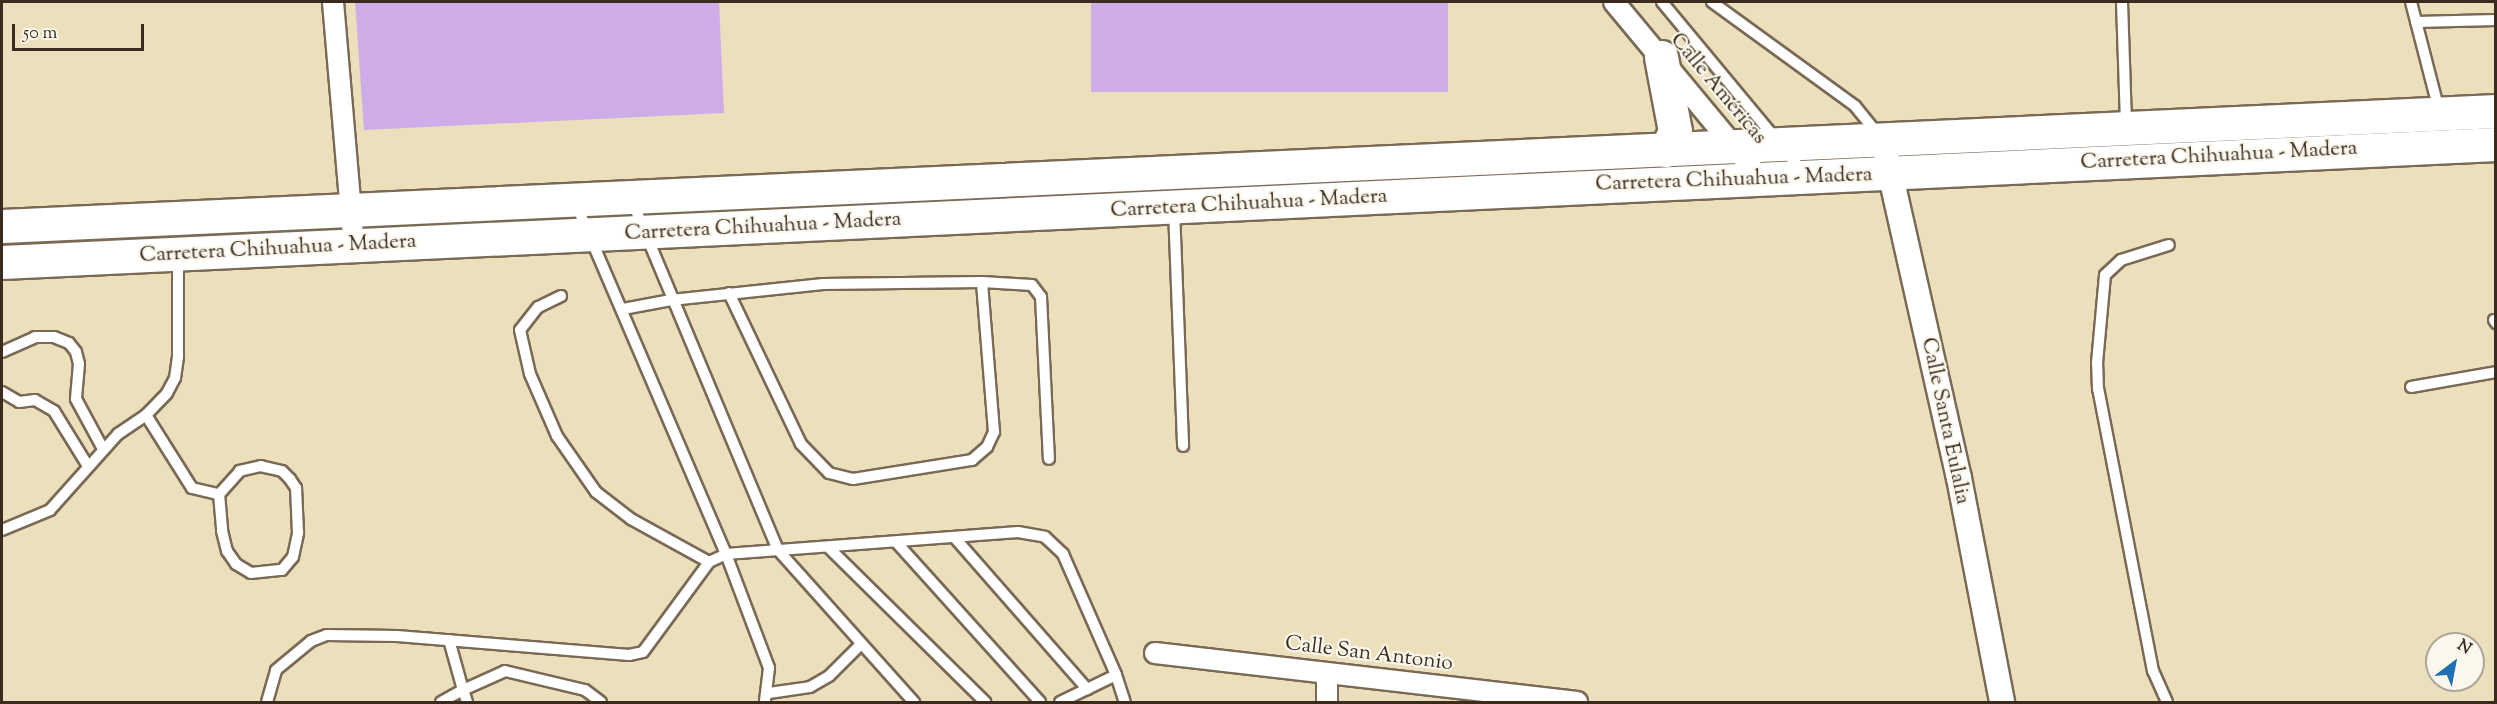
<!DOCTYPE html>
<meta charset="utf-8">
<style>
body{margin:0}
#map{position:relative;width:2497px;height:704px;overflow:hidden;background:#ebdfbc;font-family:"Sorts Mill Goudy",serif}
div>[style]{position:absolute}
[style*='--x']{left:calc(var(--x)*1px);top:calc(var(--y)*1px);width:calc(var(--w)*1px);rotate:calc(var(--a)*1deg)}
.building>*{inset:0;background:#ceace8;transform-origin:0 0}
.roads{filter:drop-shadow(2px 0 #796955) drop-shadow(-2px 0 #796955) drop-shadow(0 2px #796955) drop-shadow(0 -2px #796955)}
.service>*{height:10px;margin:-5px;padding:0 5px;transform-origin:5px;border-radius:5px;background:#fff}
.minor>*{height:20px;margin:-10px;padding:0 10px;transform-origin:10px;border-radius:10px;background:#fff}
.tertiary>*{height:24px;margin:-12px;padding:0 12px;transform-origin:12px;border-radius:12px;background:#fff}
.trunk>*{height:33px;margin:-16.5px;padding:0 16.5px;transform-origin:16.5px;border-radius:16.5px;background:#fff}
span{translate:-50% -50%;white-space:nowrap;text-align:center;line-height:1.15;-webkit-text-stroke:4.5px #fbf7ec;paint-order:stroke}
.street-label{font-size:21px;color:#3b2a1e}
.frame{position:absolute;inset:0;border:3px solid #3b2a1e;pointer-events:none}
.north{position:absolute;left:2425px;top:632px;width:60px;height:60px;box-sizing:border-box;background:#fbf7ec;border:2px solid #aea59a;border-radius:50%;rotate:32deg;font-size:16px;font-weight:700;line-height:24px;text-align:center;color:#3b2a1e}
.north::after{content:'';display:block;margin:auto;width:21px;height:27px;background:#1f6fb2;clip-path:polygon(50% 0,100% 100%,50% 72%,0 100%)}
.scale{position:absolute;left:12px;top:24px;width:132px;height:27px;box-sizing:border-box;border:3px solid #3b2a1e;border-top:0;padding-left:8px;font-size:18px;line-height:21px;white-space:nowrap;color:#3b2a1e;-webkit-text-stroke:4px #fbf7ec;paint-order:stroke}
</style>
<div id="map">
<div class="building">
<div style="clip-path:polygon(355px 2px,719px 2px,724px 113px,364px 130px)"></div>
<div style="left:1091px;top:2px;width:357px;height:90px"></div>
</div>
<div class="roads">
<div class="service">
<div style="--x:1662;--y:2;--w:221;--a:50.3"></div>
<div style="--x:1712;--y:2;--w:177;--a:36"></div>
<div style="--x:1855;--y:106;--w:36;--a:51"></div>
<div style="--x:2122;--y:2;--w:122;--a:88.1"></div>
<div style="--x:2411;--y:2;--w:112;--a:75.5"></div>
<div style="--x:2416;--y:22;--w:80;--a:-1.4"></div>
<div style="--x:632;--y:201;--w:378;--a:67.3"></div>
<div style="--x:778;--y:550;--w:204;--a:48.2"></div>
<div style="--x:576;--y:204;--w:381;--a:66.8"></div>
<div style="--x:726;--y:554;--w:293;--a:-4.3"></div>
<div style="--x:1018;--y:532;--w:27;--a:10"></div>
<div style="--x:1045;--y:537;--w:25;--a:43"></div>
<div style="--x:1063;--y:554;--w:132;--a:66.3"></div>
<div style="--x:1116;--y:675;--w:62;--a:154.3"></div>
<div style="--x:1174;--y:209;--w:237;--a:87.8"></div>
<div style="--x:729;--y:293;--w:167;--a:64.5"></div>
<div style="--x:801;--y:444;--w:40;--a:46"></div>
<div style="--x:829;--y:473;--w:25;--a:14"></div>
<div style="--x:853;--y:479;--w:121;--a:-9.1"></div>
<div style="--x:972;--y:460;--w:20;--a:-41"></div>
<div style="--x:987;--y:447;--w:17;--a:-65"></div>
<div style="--x:994;--y:432;--w:150;--a:-94.6"></div>
<div style="--x:561;--y:296;--w:25;--a:154"></div>
<div style="--x:538;--y:307;--w:29;--a:128"></div>
<div style="--x:520;--y:330;--w:45;--a:77.2"></div>
<div style="--x:530;--y:374;--w:68;--a:66.5"></div>
<div style="--x:557;--y:436;--w:68;--a:55.1"></div>
<div style="--x:596;--y:492;--w:44;--a:37.6"></div>
<div style="--x:631;--y:519;--w:89;--a:28.9"></div>
<div style="--x:623;--y:309;--w:49;--a:-10.6"></div>
<div style="--x:671;--y:300;--w:153;--a:-6"></div>
<div style="--x:823;--y:284;--w:159;--a:-0.7"></div>
<div style="--x:982;--y:282;--w:50;--a:3.4"></div>
<div style="--x:1032;--y:285;--w:15;--a:53"></div>
<div style="--x:1041;--y:297;--w:162;--a:87.2"></div>
<div style="--x:2494;--y:320;--w:4;--a:56"></div>
<div style="--x:2;--y:352;--w:36;--a:-24"></div>
<div style="--x:35;--y:337;--w:19;--a:0"></div>
<div style="--x:54;--y:337;--w:16;--a:22"></div>
<div style="--x:69;--y:343;--w:11;--a:52"></div>
<div style="--x:76;--y:352;--w:12;--a:76"></div>
<div style="--x:79;--y:364;--w:35;--a:95"></div>
<div style="--x:76;--y:399;--w:57;--a:61.6"></div>
<div style="--x:2411;--y:387;--w:86;--a:-10"></div>
<div style="--x:2;--y:392;--w:20;--a:30"></div>
<div style="--x:19;--y:402;--w:16;--a:-7"></div>
<div style="--x:35;--y:400;--w:22;--a:30"></div>
<div style="--x:54;--y:411;--w:65;--a:58.3"></div>
<div style="--x:146;--y:415;--w:86;--a:57.8"></div>
<div style="--x:192;--y:488;--w:28;--a:13"></div>
<div style="--x:219;--y:494;--w:37;--a:85"></div>
<div style="--x:222;--y:531;--w:21;--a:76"></div>
<div style="--x:227;--y:551;--w:16;--a:55"></div>
<div style="--x:236;--y:564;--w:17;--a:31"></div>
<div style="--x:251;--y:573;--w:31;--a:-6"></div>
<div style="--x:282;--y:570;--w:17;--a:-50"></div>
<div style="--x:293;--y:557;--w:25;--a:-78"></div>
<div style="--x:298;--y:533;--w:45;--a:-92.5"></div>
<div style="--x:296;--y:488;--w:11;--a:-124"></div>
<div style="--x:290;--y:479;--w:11;--a:-135"></div>
<div style="--x:282;--y:471;--w:22;--a:-167"></div>
<div style="--x:261;--y:466;--w:22;--a:167"></div>
<div style="--x:240;--y:471;--w:31;--a:132"></div>
<div style="--x:2;--y:530;--w:52;--a:-22.6"></div>
<div style="--x:50;--y:510;--w:102;--a:-48.2"></div>
<div style="--x:118;--y:434;--w:34;--a:-34"></div>
<div style="--x:146;--y:415;--w:30;--a:-46"></div>
<div style="--x:167;--y:393;--w:17;--a:-62"></div>
<div style="--x:175;--y:378;--w:21;--a:-82"></div>
<div style="--x:178;--y:357;--w:101;--a:-90"></div>
<div style="--x:955;--y:538;--w:201;--a:48.8"></div>
<div style="--x:897;--y:543;--w:214;--a:48"></div>
<div style="--x:828;--y:547;--w:221;--a:44.6"></div>
<div style="--x:1116;--y:675;--w:28;--a:72"></div>
<div style="--x:769;--y:693;--w:41;--a:-8.3"></div>
<div style="--x:810;--y:687;--w:22;--a:-30"></div>
<div style="--x:829;--y:676;--w:45;--a:-45"></div>
<div style="--x:267;--y:702;--w:33;--a:-74"></div>
<div style="--x:276;--y:670;--w:45;--a:-39.6"></div>
<div style="--x:311;--y:641;--w:17;--a:-21"></div>
<div style="--x:327;--y:635;--w:70;--a:0.8"></div>
<div style="--x:397;--y:636;--w:233;--a:4.7"></div>
<div style="--x:629;--y:655;--w:14;--a:-12"></div>
<div style="--x:643;--y:652;--w:112;--a:-53.7"></div>
<div style="--x:709;--y:562;--w:19;--a:-25"></div>
<div style="--x:726;--y:554;--w:122;--a:69.3"></div>
<div style="--x:769;--y:668;--w:34;--a:97"></div>
<div style="--x:441;--y:702;--w:25;--a:-29"></div>
<div style="--x:463;--y:690;--w:52;--a:-105.6"></div>
<div style="--x:467;--y:702;--w:13;--a:-108"></div>
<div style="--x:463;--y:690;--w:46;--a:-24.3"></div>
<div style="--x:505;--y:671;--w:82;--a:13.4"></div>
<div style="--x:585;--y:690;--w:20;--a:37"></div>
<div style="--x:2167;--y:702;--w:34;--a:-114"></div>
<div style="--x:2153;--y:671;--w:287;--a:-101"></div>
<div style="--x:2098;--y:389;--w:26;--a:-92"></div>
<div style="--x:2097;--y:363;--w:88;--a:-84.8"></div>
<div style="--x:2105;--y:275;--w:22;--a:-43"></div>
<div style="--x:2121;--y:260;--w:50;--a:-17.4"></div>
</div>
<div class="minor">
<div style="--x:333;--y:2;--w:244;--a:85.1"></div>
<div style="--x:1614;--y:2;--w:230;--a:50.3"></div>
<div style="--x:1155;--y:653;--w:425;--a:6.6"></div>
<div style="--x:1327;--y:702;--w:29;--a:-90"></div>
</div>
<div class="tertiary">
<div style="--x:1883;--y:141;--w:345;--a:77.3"></div>
<div style="--x:1959;--y:478;--w:228;--a:79.1"></div>
</div>
<div class="trunk">
<div style="--x:1661;--y:57;--w:75;--a:79.3"></div>
<div style="--x:1675;--y:131;--w:21;--a:115"></div>
<div style="--x:2;--y:226;--w:2497;--a:-2.64"></div>
<div style="--x:2;--y:262;--w:2497;--a:-2.71"></div>
</div>
</div>
<div class="street-label">
<span style="left:1718px;top:89px;rotate:50deg">Calle Américas</span>
<span style="left:2219px;top:156px;rotate:-3deg">Carretera Chihuahua - Madera</span>
<span style="left:1734px;top:180px;rotate:-2deg">Carretera Chihuahua - Madera</span>
<span style="left:1249px;top:204px;rotate:-3deg">Carretera Chihuahua - Madera</span>
<span style="left:763px;top:227px;rotate:-3deg">Carretera Chihuahua - Madera</span>
<span style="left:278px;top:249px;rotate:-3deg">Carretera Chihuahua - Madera</span>
<span style="left:1945px;top:421px;rotate:78deg">Calle Santa Eulalia</span>
<span style="left:1369px;top:654px;rotate:7deg">Calle San Antonio</span>
</div>
<div class="frame"></div>
<div class="north">N</div>
<div class="scale">50 m</div>
</div>
